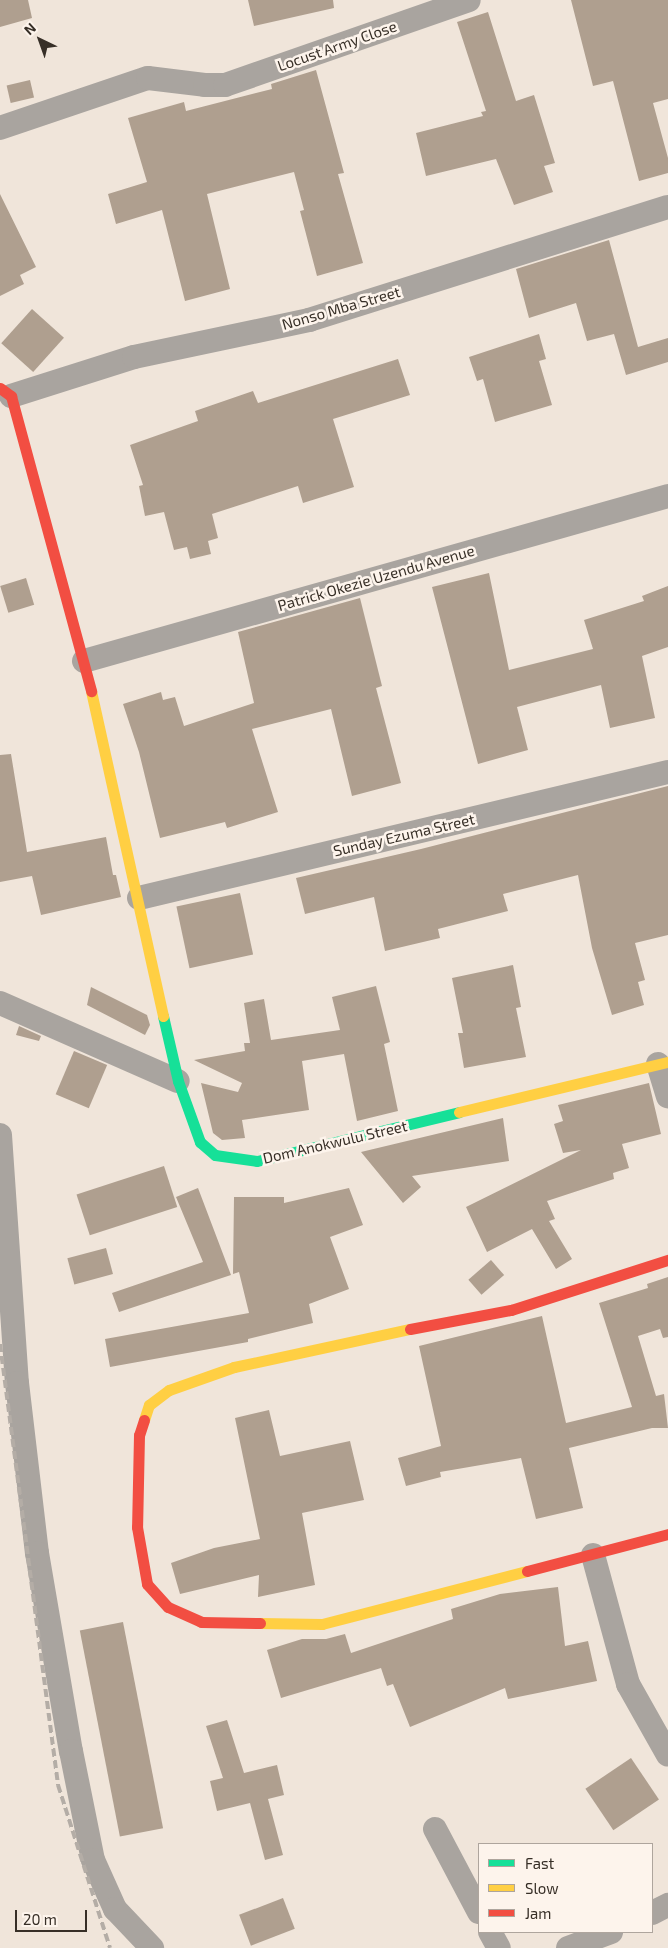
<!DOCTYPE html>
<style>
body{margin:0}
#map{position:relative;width:668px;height:1948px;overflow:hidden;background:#f0e5da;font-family:"Exo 2",sans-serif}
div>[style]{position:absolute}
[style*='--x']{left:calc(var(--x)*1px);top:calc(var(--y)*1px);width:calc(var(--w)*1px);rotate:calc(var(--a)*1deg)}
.building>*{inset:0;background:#af9f8f;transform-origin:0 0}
.street>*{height:24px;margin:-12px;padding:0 12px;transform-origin:12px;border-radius:12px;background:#a9a49f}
.fast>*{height:11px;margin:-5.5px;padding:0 5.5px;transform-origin:5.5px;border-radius:5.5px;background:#16e098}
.slow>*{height:11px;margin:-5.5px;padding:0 5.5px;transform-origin:5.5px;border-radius:5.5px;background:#ffcf43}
.jam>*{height:11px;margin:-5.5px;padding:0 5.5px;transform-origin:5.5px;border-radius:5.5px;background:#f24e42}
.rail>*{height:4px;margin-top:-2px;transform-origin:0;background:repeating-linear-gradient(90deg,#b4ada6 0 8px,transparent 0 12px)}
span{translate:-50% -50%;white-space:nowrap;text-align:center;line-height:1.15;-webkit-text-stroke:5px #fdf4ec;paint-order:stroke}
.street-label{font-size:15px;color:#372f27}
.legend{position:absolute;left:478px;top:1843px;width:175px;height:90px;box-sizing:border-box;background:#fdf4ec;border:1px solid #aea59d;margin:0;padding:6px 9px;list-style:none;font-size:15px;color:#372f27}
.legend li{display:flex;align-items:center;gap:10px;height:25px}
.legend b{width:25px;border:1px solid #aea59d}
.north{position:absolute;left:15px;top:15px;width:50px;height:50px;-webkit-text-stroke:4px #fdf4ec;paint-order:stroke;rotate:318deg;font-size:14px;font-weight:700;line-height:20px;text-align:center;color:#372f27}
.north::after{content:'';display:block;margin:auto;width:18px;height:22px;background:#372f27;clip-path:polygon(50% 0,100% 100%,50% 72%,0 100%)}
.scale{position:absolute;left:15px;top:1910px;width:72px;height:22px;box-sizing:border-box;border:2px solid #372f27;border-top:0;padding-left:6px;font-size:15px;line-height:18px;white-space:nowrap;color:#372f27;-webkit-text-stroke:4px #fdf4ec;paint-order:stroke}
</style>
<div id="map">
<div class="building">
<div style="clip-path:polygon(0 0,28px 0,32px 18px,0 27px)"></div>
<div style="clip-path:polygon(248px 0,333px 0,334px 8px,254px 26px)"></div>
<div style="clip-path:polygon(571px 0,668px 0,668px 99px,653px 103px,668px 158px,668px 173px,639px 181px,613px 81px,593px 86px)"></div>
<div style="clip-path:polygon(488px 12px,516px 101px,534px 95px,555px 163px,544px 166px,553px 192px,514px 205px,496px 159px,426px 176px,416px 133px,483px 116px,481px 112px,486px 111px,457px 22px)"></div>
<div style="clip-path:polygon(316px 70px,344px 173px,338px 174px,363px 263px,317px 276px,300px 211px,304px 210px,294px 172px,207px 194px,230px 289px,185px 301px,162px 210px,116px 224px,108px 194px,147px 182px,128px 118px,184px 102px,186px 111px,272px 89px,271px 84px)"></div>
<div style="left:30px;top:80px;width:18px;height:24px;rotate:77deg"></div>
<div style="clip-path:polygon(0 194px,36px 267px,20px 275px,24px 284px,0 296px)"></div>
<div style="clip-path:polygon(609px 240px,638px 347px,668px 338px,668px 362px,626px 375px,614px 334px,587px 341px,576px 303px,529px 318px,516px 269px)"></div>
<div style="left:32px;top:309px;width:43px;height:46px;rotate:42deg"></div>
<div style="clip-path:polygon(539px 334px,546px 359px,539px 361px,552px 405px,495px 422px,483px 379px,477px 381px,469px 357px)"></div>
<div style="clip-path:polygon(398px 359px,410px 395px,333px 419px,354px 487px,303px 503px,298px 486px,212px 514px,218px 538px,208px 541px,211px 554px,190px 559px,187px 547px,174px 550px,164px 512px,145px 516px,139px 486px,143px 485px,130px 445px,198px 421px,195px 411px,253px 391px,258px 403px)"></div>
<div style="clip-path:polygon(489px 573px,509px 670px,593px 649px,584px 620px,644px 601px,642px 596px,668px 586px,668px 647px,642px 656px,655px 718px,610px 728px,601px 685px,517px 707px,528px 750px,478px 764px,432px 587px)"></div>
<div style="left:26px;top:578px;width:28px;height:27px;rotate:73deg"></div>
<div style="clip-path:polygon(360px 598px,382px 686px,376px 688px,401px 783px,352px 796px,331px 709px,252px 729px,278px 812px,227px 828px,225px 822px,160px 838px,139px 752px,123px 704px,161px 692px,163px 700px,175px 697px,184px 726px,254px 703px,238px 632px)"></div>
<div style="clip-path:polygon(11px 754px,27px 852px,106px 837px,113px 875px,116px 875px,121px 897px,41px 915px,32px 876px,0 882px,0 755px)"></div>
<div style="clip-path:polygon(668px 786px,668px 935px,635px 943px,645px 980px,638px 982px,644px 1005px,612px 1015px,592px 948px,578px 875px,503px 894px,508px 911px,438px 929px,440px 938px,385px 951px,374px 897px,305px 914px,296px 878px,421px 849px)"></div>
<div style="left:240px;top:893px;width:63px;height:65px;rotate:78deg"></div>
<div style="clip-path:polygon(513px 965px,521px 1007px,516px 1008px,526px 1057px,464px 1068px,458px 1033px,463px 1033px,452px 978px)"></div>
<div style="clip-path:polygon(376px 986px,390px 1042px,384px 1044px,398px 1111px,357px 1121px,344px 1054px,302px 1061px,309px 1110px,242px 1120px,245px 1138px,222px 1140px,213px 1133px,201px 1083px,238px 1092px,242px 1083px,194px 1060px,245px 1051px,244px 1043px,250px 1043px,244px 1003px,264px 999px,271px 1040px,340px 1030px,332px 997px)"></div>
<div style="clip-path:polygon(91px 987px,147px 1015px,150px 1025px,145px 1035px,87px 1005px)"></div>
<div style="clip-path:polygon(19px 1026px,41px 1036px,39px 1041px,16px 1035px)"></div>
<div style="left:74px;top:1051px;width:36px;height:47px;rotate:23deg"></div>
<div style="clip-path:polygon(649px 1083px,661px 1134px,622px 1144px,629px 1168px,613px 1173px,614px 1179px,547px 1201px,555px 1219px,549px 1221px,572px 1259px,556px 1269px,532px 1229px,487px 1252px,466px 1207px,581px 1150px,563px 1153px,554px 1124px,563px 1121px,558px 1105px)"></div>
<div style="clip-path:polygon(503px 1118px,509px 1161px,412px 1176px,421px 1187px,403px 1203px,361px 1152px)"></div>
<div style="left:164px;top:1166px;width:43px;height:92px;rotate:72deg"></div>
<div style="clip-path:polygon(198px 1188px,231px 1275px,119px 1312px,112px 1293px,203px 1262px,176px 1197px)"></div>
<div style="clip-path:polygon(349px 1188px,363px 1225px,330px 1237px,349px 1289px,309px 1304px,313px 1323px,248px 1339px,248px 1342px,110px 1367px,105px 1339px,249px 1313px,239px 1272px,233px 1274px,234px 1197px,284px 1197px,284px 1203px)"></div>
<div style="left:106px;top:1248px;width:27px;height:40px;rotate:75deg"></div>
<div style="left:491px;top:1260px;width:20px;height:30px;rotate:49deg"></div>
<div style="clip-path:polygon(668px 1277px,668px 1337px,663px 1338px,660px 1329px,638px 1336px,656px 1396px,664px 1394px,668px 1428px,652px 1428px,569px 1448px,583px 1508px,536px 1519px,521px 1458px,440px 1472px,441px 1477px,406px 1486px,398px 1458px,441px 1446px,419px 1346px,542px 1316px,566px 1423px,632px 1407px,599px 1303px,648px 1288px,647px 1284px)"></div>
<div style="clip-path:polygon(269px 1410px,280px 1456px,350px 1441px,364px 1500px,302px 1513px,315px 1585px,258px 1597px,259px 1575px,180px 1594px,171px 1563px,214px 1548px,260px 1539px,235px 1418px)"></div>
<div style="clip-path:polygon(558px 1587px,565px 1646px,588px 1641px,597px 1681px,508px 1699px,505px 1688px,410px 1727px,393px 1684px,387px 1686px,381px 1668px,281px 1698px,267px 1650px,302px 1639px,326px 1639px,345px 1634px,351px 1653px,453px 1619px,451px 1609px,500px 1594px)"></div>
<div style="left:123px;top:1622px;width:210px;height:44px;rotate:79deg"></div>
<div style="clip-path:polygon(227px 1720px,244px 1773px,277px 1765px,284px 1795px,268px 1799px,283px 1855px,265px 1860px,250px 1803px,217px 1811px,210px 1781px,223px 1778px,206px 1726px)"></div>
<div style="left:631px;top:1758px;width:50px;height:55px;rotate:56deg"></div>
<div style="left:283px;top:1898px;width:33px;height:47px;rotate:69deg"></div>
</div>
<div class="street">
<div style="--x:0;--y:128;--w:156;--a:-18.7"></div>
<div style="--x:148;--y:78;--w:57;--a:7"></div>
<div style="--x:205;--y:85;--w:20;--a:0"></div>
<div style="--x:225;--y:85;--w:258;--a:-19.2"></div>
<div style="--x:11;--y:396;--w:129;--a:-17.6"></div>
<div style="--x:134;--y:357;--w:179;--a:-11.9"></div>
<div style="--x:309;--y:320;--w:376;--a:-17.5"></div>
<div style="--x:84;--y:661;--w:607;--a:-15.78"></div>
<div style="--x:139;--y:898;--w:544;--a:-13.4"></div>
<div style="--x:0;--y:1003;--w:194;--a:23.7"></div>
<div style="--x:658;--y:1064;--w:34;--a:73"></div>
<div style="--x:0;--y:1135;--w:249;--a:86.1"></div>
<div style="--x:17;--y:1383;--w:171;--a:83.3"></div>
<div style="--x:37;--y:1553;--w:201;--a:80.3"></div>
<div style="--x:71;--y:1751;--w:111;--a:78.6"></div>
<div style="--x:93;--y:1860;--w:54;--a:65.8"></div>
<div style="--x:115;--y:1909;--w:54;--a:46.5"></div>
<div style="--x:593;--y:1555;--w:134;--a:74.8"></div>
<div style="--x:628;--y:1684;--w:81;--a:60.6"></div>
<div style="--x:435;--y:1829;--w:94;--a:62.1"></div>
<div style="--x:652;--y:1913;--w:18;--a:-27"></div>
<div style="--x:490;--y:1932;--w:18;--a:61"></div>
<div style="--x:568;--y:1948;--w:46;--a:-20.4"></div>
</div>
<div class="fast">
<div style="--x:163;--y:1016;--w:67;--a:77"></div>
<div style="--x:178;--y:1081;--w:65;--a:70.2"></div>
<div style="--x:200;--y:1142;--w:20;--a:41"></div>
<div style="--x:215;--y:1155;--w:42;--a:8.1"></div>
<div style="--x:257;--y:1161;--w:208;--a:-13.6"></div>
</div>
<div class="slow">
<div style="--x:91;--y:691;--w:333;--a:77.5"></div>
<div style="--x:459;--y:1112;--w:215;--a:-13.5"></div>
<div style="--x:144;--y:1420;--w:16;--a:-72"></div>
<div style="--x:149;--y:1405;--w:25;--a:-37"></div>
<div style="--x:169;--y:1390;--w:69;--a:-19.5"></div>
<div style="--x:234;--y:1367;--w:180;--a:-12.2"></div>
<div style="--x:260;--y:1623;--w:62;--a:0.9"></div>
<div style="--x:322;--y:1624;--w:212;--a:-14.5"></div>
</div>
<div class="jam">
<div style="--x:0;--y:388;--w:14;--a:36"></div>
<div style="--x:11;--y:396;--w:306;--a:74.8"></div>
<div style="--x:410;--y:1329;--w:103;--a:-10.7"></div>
<div style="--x:511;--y:1310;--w:165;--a:-17.7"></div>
<div style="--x:144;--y:1420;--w:16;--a:108"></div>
<div style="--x:139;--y:1435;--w:92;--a:91.2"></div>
<div style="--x:137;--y:1527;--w:58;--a:80"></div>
<div style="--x:147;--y:1584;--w:31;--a:48"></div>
<div style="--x:168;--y:1607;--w:36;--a:24"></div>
<div style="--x:201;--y:1622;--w:59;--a:1"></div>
<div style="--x:527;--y:1571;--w:146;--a:-14.7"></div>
</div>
<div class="rail">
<div style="--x:0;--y:1344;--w:445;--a:82.5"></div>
<div style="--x:58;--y:1785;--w:171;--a:72.3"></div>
</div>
<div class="street-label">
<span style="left:337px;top:46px;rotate:-19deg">Locust Army Close</span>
<span style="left:341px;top:308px;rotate:-16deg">Nonso Mba Street</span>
<span style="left:376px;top:578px;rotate:-16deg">Patrick Okezie Uzendu Avenue</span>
<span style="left:404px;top:835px;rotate:-13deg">Sunday Ezuma Street</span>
<span style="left:335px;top:1142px;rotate:-13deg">Dom Anokwulu Street</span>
</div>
<ul class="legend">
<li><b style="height:6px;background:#16e098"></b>Fast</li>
<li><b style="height:6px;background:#ffcf43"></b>Slow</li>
<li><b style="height:6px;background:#f24e42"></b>Jam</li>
</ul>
<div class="north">N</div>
<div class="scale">20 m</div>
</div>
